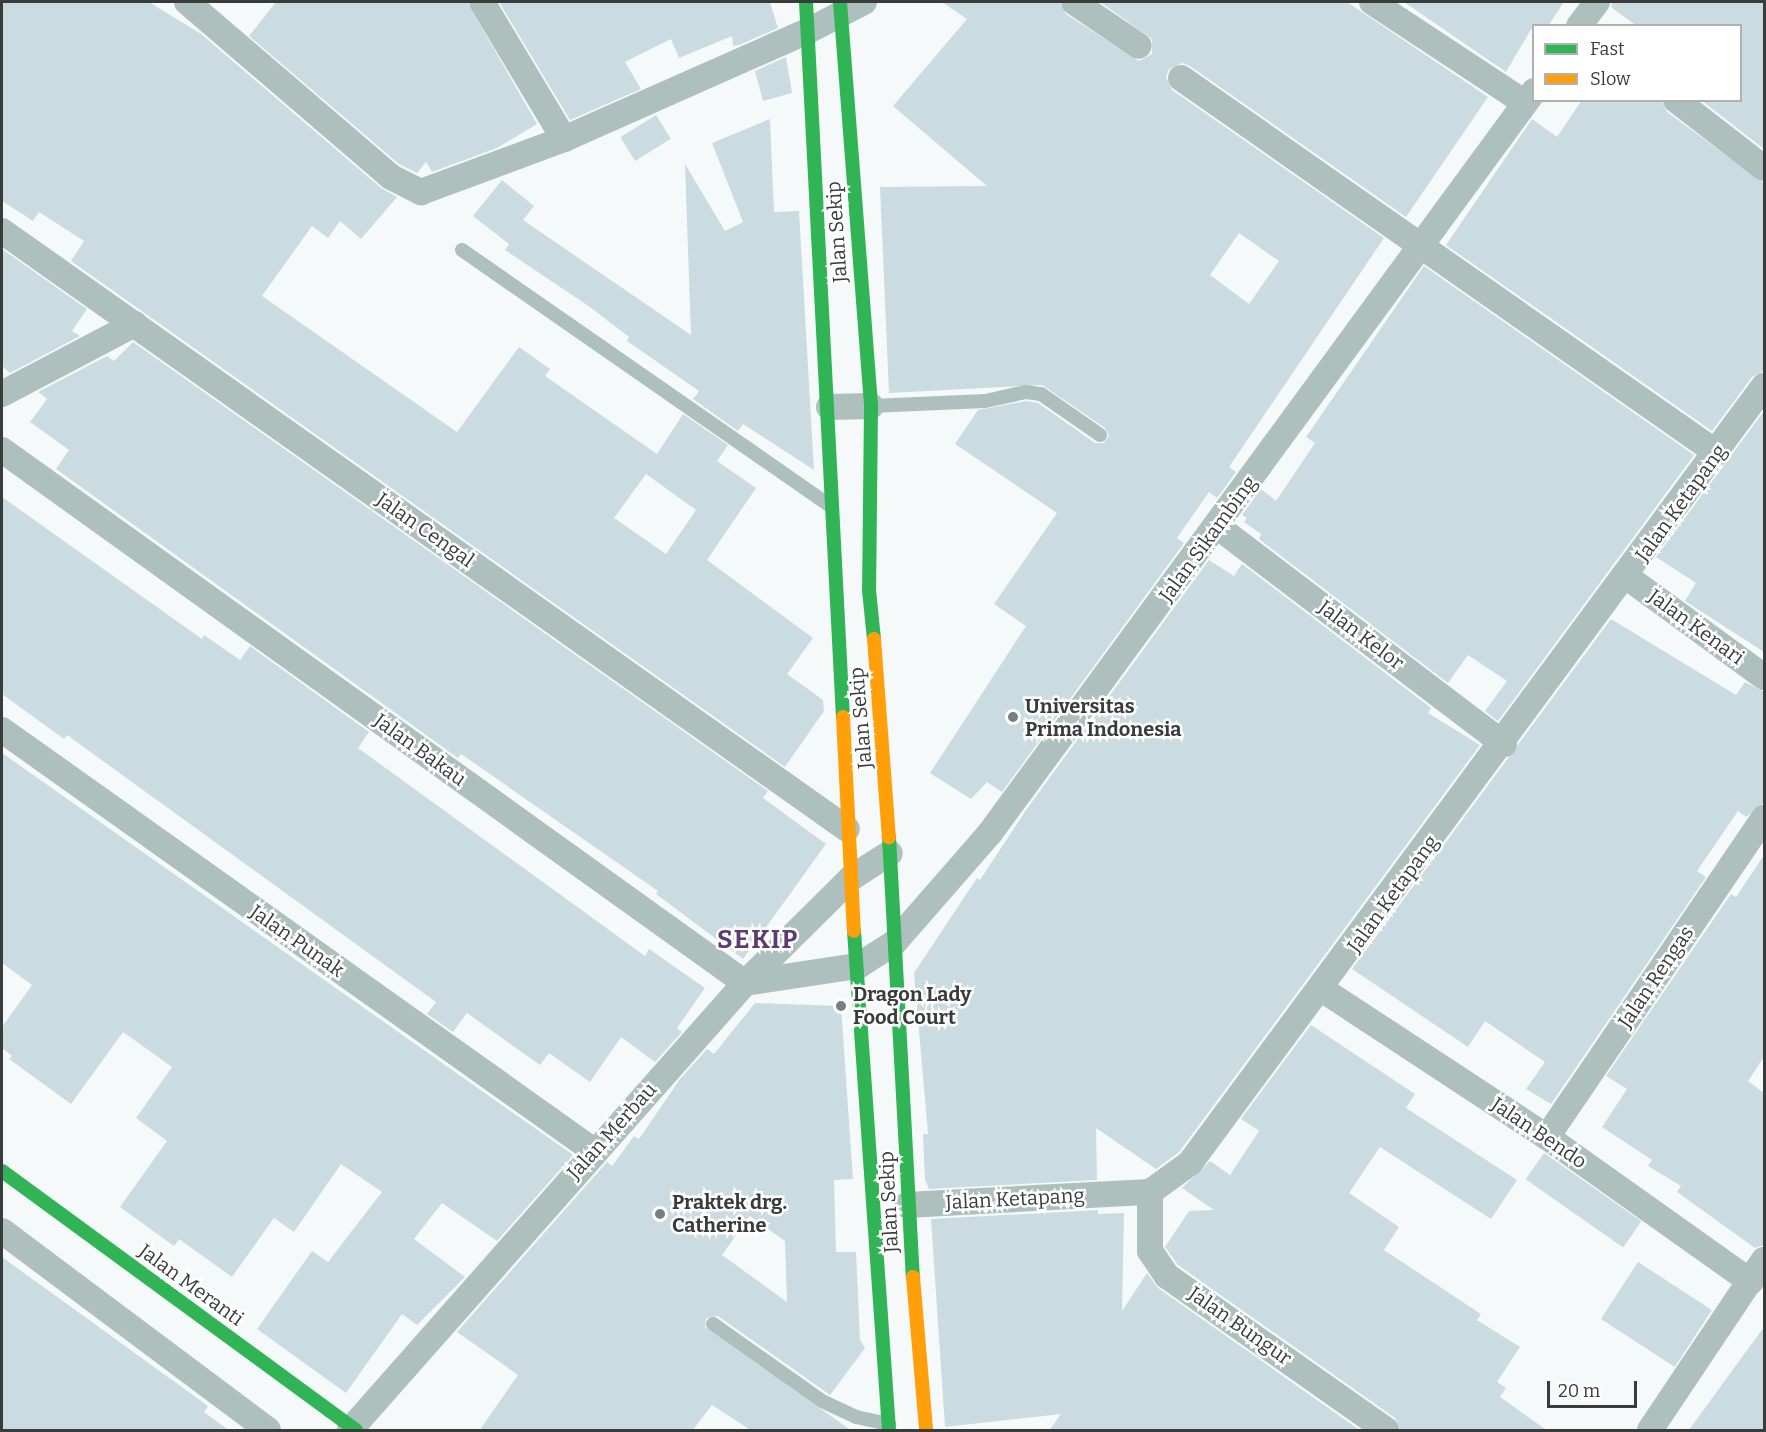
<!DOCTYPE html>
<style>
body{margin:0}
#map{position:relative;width:1766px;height:1432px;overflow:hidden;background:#f5f9f9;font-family:Bitter,serif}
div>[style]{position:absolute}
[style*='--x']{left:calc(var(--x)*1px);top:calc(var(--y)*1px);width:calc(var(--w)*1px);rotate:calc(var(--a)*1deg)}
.building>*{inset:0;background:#cadce2;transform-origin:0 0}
.lane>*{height:14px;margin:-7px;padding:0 7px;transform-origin:7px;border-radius:7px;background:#aec0bd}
.street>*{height:26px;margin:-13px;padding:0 13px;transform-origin:13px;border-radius:13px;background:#aec0bd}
.fast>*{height:14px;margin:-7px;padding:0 7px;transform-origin:7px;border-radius:7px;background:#30b455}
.slow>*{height:14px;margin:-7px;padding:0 7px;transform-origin:7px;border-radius:7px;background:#ff9f0a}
.dots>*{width:16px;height:16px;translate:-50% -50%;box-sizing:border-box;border:3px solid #fff;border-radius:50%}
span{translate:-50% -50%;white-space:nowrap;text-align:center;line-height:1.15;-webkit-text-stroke:5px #fff;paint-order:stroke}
.street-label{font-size:20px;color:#3a3c3c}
.poi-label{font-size:20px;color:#3a3c3c;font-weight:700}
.left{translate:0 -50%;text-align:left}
.district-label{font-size:26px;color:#5f3a73;font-weight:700;letter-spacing:1.5px}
.frame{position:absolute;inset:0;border:3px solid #3a3c3c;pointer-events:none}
.legend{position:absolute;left:1532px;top:24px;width:210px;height:78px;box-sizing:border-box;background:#fff;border:2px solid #b0b1b1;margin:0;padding:8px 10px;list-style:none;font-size:18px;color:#3a3c3c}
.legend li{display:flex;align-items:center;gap:12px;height:30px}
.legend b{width:30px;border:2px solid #b0b1b1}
.scale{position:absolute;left:1547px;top:1381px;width:90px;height:27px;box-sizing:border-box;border:3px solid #3a3c3c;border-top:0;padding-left:8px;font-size:18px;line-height:21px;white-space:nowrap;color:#3a3c3c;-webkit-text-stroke:4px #fff;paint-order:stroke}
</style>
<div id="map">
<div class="building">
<div style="clip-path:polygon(evenodd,2px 2px,149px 2px,201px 34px,381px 188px,397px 197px,361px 239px,340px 221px,328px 238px,312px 226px,262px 296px,457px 432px,519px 347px,550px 369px,545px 376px,657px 454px,683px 414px,728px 445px,717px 461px,756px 488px,707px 560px,813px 638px,787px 674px,823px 700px,824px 711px,785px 767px,71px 261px,84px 241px,39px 212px,33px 221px,2px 201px,2px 2px,646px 474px,696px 510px,666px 554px,614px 518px,646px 474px)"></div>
<div style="clip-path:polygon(276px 2px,467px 2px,537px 124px,497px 148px,432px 172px,426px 162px,417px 173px,399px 164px,249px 36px)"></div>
<div style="clip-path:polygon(499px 2px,770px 2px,778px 28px,739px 45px,733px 46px,732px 36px,679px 58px,671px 39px,625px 62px,641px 89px,570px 120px)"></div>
<div style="clip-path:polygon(evenodd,942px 2px,1059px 2px,1066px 14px,1139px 61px,1152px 54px,1152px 39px,1100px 2px,1347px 2px,1488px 97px,1406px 217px,1190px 66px,1182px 63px,1169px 69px,1166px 77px,1172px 90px,1384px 238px,1229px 467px,1236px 472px,1217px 498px,1209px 492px,1177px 538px,1184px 543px,1002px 792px,987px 782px,971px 799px,930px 773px,1026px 626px,994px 604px,1057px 513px,955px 444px,978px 410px,1026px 401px,1038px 403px,1095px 443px,1104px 443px,1109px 435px,1105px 428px,1042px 385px,889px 393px,880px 187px,987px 186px,893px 106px,967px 19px,942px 2px,1239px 233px,1279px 261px,1249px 304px,1210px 275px,1239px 233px)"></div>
<div style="clip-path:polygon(1404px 2px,1564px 2px,1548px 26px,1533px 26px,1506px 72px)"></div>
<div style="clip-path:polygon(1612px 2px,1764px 2px,1764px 149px,1701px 100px,1740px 100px,1740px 26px,1637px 26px,1611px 7px)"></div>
<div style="clip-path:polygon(786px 57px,792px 93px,763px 101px,755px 71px)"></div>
<div style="clip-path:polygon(1582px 100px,1661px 100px,1667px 112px,1764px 183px,1764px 371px,1752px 377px,1712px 431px,1446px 245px,1532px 119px,1557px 137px)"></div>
<div style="left:656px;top:115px;width:28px;height:42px;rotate:58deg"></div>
<div style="clip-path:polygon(770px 119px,774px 212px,799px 211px,814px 470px,743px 424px,738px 431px,693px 399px,699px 391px,627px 341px,629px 337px,590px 307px,505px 250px,509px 244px,473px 216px,502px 180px,534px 206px,523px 220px,691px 335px,685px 164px,725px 231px,743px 222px,712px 143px)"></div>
<div style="clip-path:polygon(2px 249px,87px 309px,72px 331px,80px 336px,10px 373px,2px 366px)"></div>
<div style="clip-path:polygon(1424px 266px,1694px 455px,1498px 721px,1485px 711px,1507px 681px,1468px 655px,1448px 683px,1259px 539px,1261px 534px,1244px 522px,1247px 518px,1242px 515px,1261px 489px,1276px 501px,1315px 443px,1306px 437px)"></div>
<div style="clip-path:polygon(133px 342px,768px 791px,763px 798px,826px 844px,743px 959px,656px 894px,658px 891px,461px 754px,458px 758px,56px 469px,69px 450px,30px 422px,47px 399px,38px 392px,107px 356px,114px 361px)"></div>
<div style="clip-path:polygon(1764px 411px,1764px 652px,1685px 601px,1696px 583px,1656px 557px)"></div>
<div style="clip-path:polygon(2px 497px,202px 639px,204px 635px,240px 660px,250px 646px,369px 732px,358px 748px,645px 956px,649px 949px,705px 988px,677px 1028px,682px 1032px,655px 1062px,621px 1037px,590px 1082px,549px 1053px,540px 1065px,467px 1013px,453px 1032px,427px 1014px,436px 1002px,67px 735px,64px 739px,2px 694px)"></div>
<div style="clip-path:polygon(1209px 560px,1234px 576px,1242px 564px,1431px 708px,1428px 713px,1480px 745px,1179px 1152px,1156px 1169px,1096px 1128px,1097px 1180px,929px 1189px,925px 1180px,923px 1134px,928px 1134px,914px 973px,977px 878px,980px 880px,1026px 810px)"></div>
<div style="clip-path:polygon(1611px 619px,1736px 695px,1745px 682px,1764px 692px,1764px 803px,1746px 817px,1738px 811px,1697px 871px,1706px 877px,1551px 1104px,1526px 1089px,1545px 1062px,1485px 1021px,1468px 1047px,1352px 969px)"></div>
<div style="clip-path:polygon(2px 753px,573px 1155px,497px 1241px,442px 1203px,414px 1239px,465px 1277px,417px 1325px,402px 1314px,346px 1393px,257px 1329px,312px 1251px,328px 1262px,382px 1192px,341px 1164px,294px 1232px,274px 1218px,232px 1277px,179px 1239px,174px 1246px,120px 1207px,167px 1141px,136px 1118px,172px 1067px,123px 1032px,71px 1104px,9px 1059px,12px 1056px,2px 1048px,2px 1027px,32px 985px,2px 963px)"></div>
<div style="clip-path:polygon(1764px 855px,1764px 1057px,1748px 1081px,1764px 1093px,1764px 1245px,1755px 1248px,1677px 1192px,1681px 1186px,1648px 1166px,1652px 1160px,1602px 1127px,1627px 1089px,1606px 1076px,1731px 894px,1736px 897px)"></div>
<div style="clip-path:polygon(evenodd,755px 1003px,841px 1006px,853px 1179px,834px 1180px,836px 1252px,856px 1252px,860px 1340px,865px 1348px,830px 1395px,718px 1316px,706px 1318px,705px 1327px,852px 1431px,752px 1431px,712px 1405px,692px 1431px,479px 1431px,518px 1375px,457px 1332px,607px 1162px,612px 1166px,634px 1136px,639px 1139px,680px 1079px,707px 1049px,714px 1054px,755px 1003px,750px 1216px,785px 1241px,787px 1302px,722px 1255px,750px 1216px)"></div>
<div style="clip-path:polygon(1311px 1025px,1415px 1094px,1406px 1108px,1517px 1180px,1491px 1219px,1380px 1147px,1349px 1193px,1399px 1227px,1384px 1250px,1481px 1314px,1477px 1320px,1520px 1347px,1497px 1382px,1506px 1388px,1500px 1397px,1548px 1431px,1401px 1431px,1395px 1418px,1178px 1265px,1165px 1247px,1189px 1211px,1214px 1210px,1182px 1188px,1210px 1161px,1230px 1175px,1259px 1131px,1241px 1119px)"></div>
<div style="left:1544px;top:1153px;width:119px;height:32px;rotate:35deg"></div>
<div style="clip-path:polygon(1098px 1210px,1098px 1214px,1124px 1213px,1122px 1311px,1147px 1273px,1158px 1288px,1361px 1431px,1049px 1431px,1061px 1414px,945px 1427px,931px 1219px)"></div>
<div style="clip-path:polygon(2px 1257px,208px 1406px,204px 1412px,230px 1431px,2px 1431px)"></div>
<div style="left:1638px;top:1262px;width:88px;height:68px;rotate:33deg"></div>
<div style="clip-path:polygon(1764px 1327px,1764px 1431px,1688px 1431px)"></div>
</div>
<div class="lane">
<div style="--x:462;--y:250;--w:449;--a:34.8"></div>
<div style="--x:871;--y:406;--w:114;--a:-2.5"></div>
<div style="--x:985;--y:401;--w:42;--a:-12.4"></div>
<div style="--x:1026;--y:392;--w:15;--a:8"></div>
<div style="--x:1041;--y:394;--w:72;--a:34.8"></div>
<div style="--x:713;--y:1324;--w:133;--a:35.2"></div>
<div style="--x:822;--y:1401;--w:38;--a:25"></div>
<div style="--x:856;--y:1417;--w:34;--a:12"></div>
</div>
<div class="street">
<div style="--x:187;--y:2;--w:269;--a:40.6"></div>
<div style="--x:391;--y:177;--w:34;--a:27"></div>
<div style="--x:421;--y:192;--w:153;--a:-20.3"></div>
<div style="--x:564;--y:139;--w:267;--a:-23.9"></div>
<div style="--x:808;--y:31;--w:63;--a:-27.4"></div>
<div style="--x:482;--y:2;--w:160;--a:59.1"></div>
<div style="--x:1074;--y:2;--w:78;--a:34.1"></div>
<div style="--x:1372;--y:2;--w:183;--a:33.4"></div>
<div style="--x:1579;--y:26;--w:30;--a:-53"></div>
<div style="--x:1181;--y:78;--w:654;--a:34.98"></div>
<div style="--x:1676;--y:100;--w:111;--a:37.7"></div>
<div style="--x:2;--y:231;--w:1035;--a:35.29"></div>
<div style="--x:2;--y:394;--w:150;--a:-27.8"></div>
<div style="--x:829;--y:407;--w:42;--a:-1.4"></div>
<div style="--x:2;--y:450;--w:914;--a:35.65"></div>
<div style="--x:745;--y:983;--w:114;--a:-8.6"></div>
<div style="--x:858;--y:966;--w:43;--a:-32.6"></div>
<div style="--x:894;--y:943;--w:146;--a:-48.9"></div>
<div style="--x:990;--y:833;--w:920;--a:-53.75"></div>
<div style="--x:1218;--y:527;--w:359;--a:37.2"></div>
<div style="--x:1627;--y:577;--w:170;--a:36.1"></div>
<div style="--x:2;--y:730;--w:726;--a:35.42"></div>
<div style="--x:1323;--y:990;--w:268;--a:33.3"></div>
<div style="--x:1547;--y:1137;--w:250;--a:35.4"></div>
<div style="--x:1547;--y:1137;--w:386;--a:-55.8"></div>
<div style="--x:1150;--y:1192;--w:59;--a:90"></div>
<div style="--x:1150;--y:1251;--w:30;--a:56"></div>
<div style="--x:1167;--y:1276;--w:268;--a:35.1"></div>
<div style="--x:907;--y:1205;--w:243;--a:-3.1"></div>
<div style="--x:1150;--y:1192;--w:49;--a:-35.9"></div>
<div style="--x:1190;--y:1163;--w:966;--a:-53.55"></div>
<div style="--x:2;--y:1231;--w:332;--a:36.8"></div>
<div style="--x:350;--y:1430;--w:597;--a:-48.53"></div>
<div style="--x:745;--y:983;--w:149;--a:-44.7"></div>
<div style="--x:851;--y:878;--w:46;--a:-32.7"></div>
<div style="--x:1650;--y:1430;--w:205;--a:-56.2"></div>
</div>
<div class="fast">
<div style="--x:806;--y:2;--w:716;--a:87.04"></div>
<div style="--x:840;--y:2;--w:405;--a:85.6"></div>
<div style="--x:871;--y:406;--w:184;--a:90.6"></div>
<div style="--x:869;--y:590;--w:49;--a:84.2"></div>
<div style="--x:889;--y:837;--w:441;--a:86.9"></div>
<div style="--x:854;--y:931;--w:500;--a:85.99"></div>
<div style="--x:2;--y:1171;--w:439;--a:36.2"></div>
</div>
<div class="slow">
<div style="--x:874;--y:639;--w:199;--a:85.7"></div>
<div style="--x:843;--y:717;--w:214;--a:87.1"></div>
<div style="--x:913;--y:1277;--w:154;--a:85.1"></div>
</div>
<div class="dots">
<div style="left:1013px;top:717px;background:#7b7e7e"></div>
<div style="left:841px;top:1006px;background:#7b7e7e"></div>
<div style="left:660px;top:1214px;background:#7b7e7e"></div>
</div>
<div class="street-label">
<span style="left:837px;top:232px;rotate:-94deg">Jalan Sekip</span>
<span style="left:1681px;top:503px;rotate:-54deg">Jalan Ketapang</span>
<span style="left:425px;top:530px;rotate:35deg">Jalan Cengal</span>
<span style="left:1208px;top:539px;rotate:-54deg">Jalan Sikambing</span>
<span style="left:1696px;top:627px;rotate:36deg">Jalan Kenari</span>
<span style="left:1361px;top:635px;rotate:37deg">Jalan Kelor</span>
<span style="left:861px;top:718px;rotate:-95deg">Jalan Sekip</span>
<span style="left:420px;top:750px;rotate:36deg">Jalan Bakau</span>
<span style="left:1393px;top:894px;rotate:-54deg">Jalan Ketapang</span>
<span style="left:297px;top:941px;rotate:35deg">Jalan Punak</span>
<span style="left:1656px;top:977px;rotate:-56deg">Jalan Rengas</span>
<span style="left:612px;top:1131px;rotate:-48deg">Jalan Merbau</span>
<span style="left:1539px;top:1133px;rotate:34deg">Jalan Bendo</span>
<span style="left:1015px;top:1199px;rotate:-3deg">Jalan Ketapang</span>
<span style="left:889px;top:1202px;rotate:-93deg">Jalan Sekip</span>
<span style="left:191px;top:1285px;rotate:36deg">Jalan Meranti</span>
<span style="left:1240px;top:1326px;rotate:35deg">Jalan Bungur</span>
</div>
<div class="poi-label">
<span class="left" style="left:1025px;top:718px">Universitas<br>Prima Indonesia</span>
<span class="left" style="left:853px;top:1006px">Dragon Lady<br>Food Court</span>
<span class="left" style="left:672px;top:1214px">Praktek drg.<br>Catherine</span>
</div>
<div class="district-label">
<span style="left:758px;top:940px">SEKIP</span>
</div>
<div class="frame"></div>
<ul class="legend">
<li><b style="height:8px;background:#30b455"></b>Fast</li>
<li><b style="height:8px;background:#ff9f0a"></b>Slow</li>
</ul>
<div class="scale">20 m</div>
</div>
